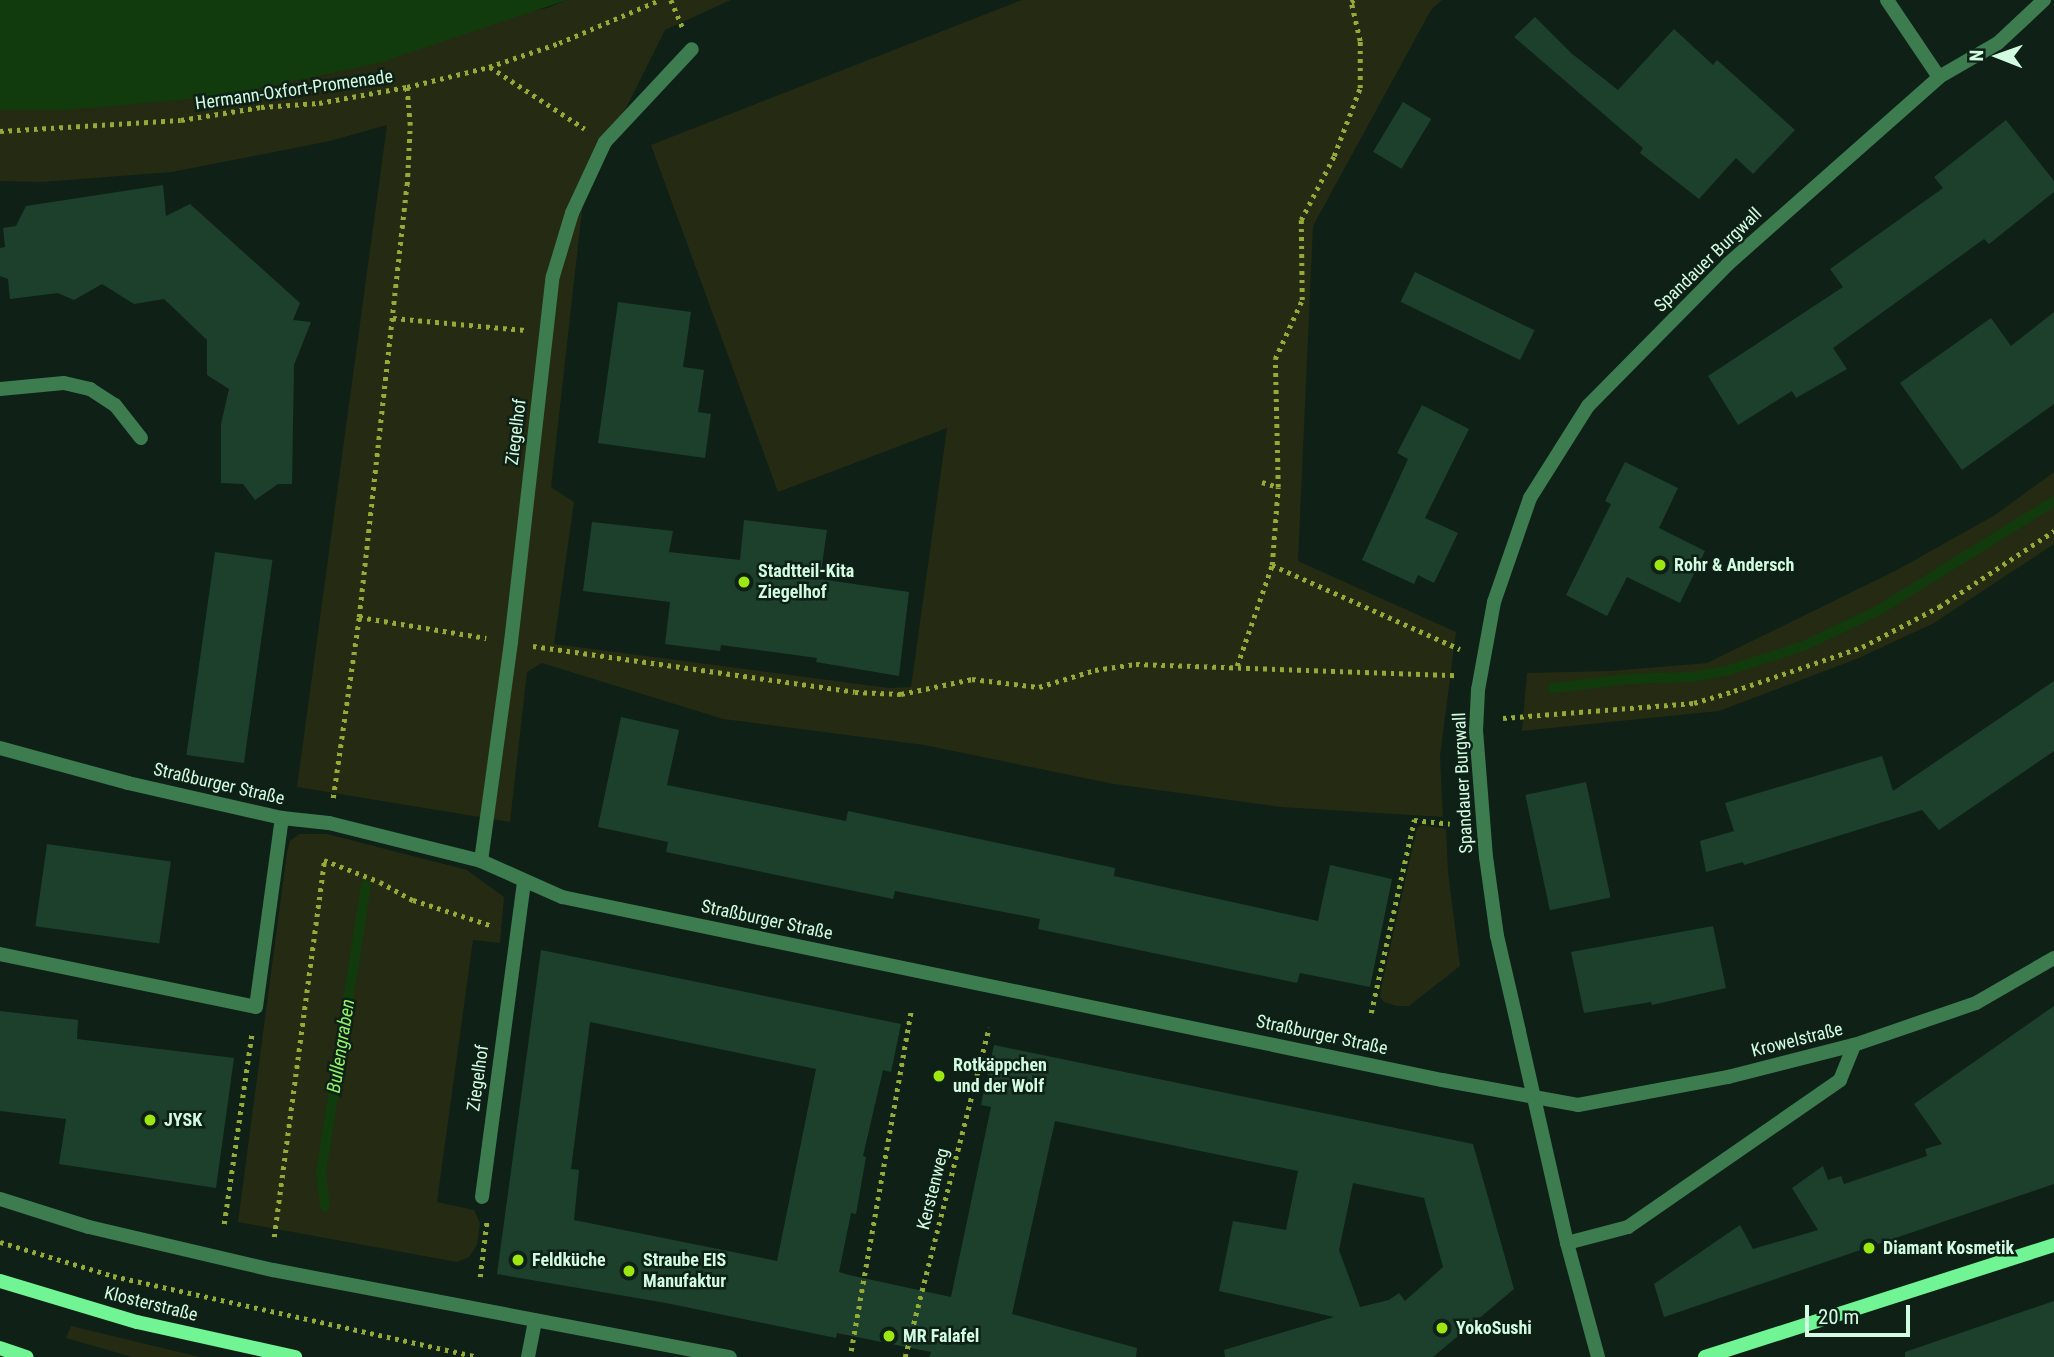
<!DOCTYPE html>
<meta charset="utf-8">
<style>
body{margin:0}
#map{position:relative;width:2054px;height:1357px;overflow:hidden;background:#0f2016;font-family:"Roboto Condensed",sans-serif}
div>[style]{position:absolute}
[style*='--x']{left:calc(var(--x)*1px);top:calc(var(--y)*1px);width:calc(var(--w)*1px);rotate:calc(var(--a)*1deg)}
.green>*{inset:0;background:#252a12}
.water>*{inset:0;background:#123b0d}
.stream>*{height:10px;margin:-5px;padding:0 5px;transform-origin:5px;border-radius:5px;background:#123b0d}
.building>*{inset:0;background:#1c402c;transform-origin:0 0}
.path>*{height:4.5px;margin-top:-2.25px;transform-origin:0;background:repeating-linear-gradient(90deg,#95aa37 0 3.5px,transparent 0 8.5px)}
.lane>*{height:14px;margin:-7px;padding:0 7px;transform-origin:7px;border-radius:7px;background:#3d7c4f}
.street>*{height:14px;margin:-7px;padding:0 7px;transform-origin:7px;border-radius:7px;background:#3d7c4f}
.secondary>*{height:14px;margin:-7px;padding:0 7px;transform-origin:7px;border-radius:7px;background:#70f494}
.dots>*{width:19px;height:19px;translate:-50% -50%;box-sizing:border-box;border:4px solid #0f2016;border-radius:50%}
span{translate:-50% -50%;white-space:nowrap;text-align:center;line-height:1.15;-webkit-text-stroke:5px #0f2016;paint-order:stroke}
.street-label{font-size:18px;color:#d2fce1}
.poi-label{font-size:18px;color:#d2fce1;font-weight:700}
.left{translate:0 -50%;text-align:left}
.water-label{font-size:19px;color:#90f368;font-style:italic}
.north{position:absolute;left:1963px;top:21px;width:70px;height:70px;-webkit-text-stroke:5px #0f2016;paint-order:stroke;rotate:271deg;font-size:19px;font-weight:700;line-height:28px;text-align:center;color:#d2fce1}
.north::after{content:'';display:block;margin:auto;width:24px;height:32px;background:#d2fce1;clip-path:polygon(50% 0,100% 100%,50% 72%,0 100%)}
.scale{position:absolute;left:1805px;top:1305px;width:105px;height:32px;box-sizing:border-box;border:4px solid #d2fce1;border-top:0;padding-left:9px;font-size:21px;line-height:24px;white-space:nowrap;color:#d2fce1;-webkit-text-stroke:5px #0f2016;paint-order:stroke}
</style>
<div id="map">
<div class="green">
<div style="clip-path:polygon(567px 0,731px 0,665px 30px,584px 192px,551px 487px,574px 502px,554px 644px,889px 688px,911px 687px,947px 428px,778px 492px,651px 145px,1022px 0,1442px 0,1431px 10px,1313px 226px,1298px 561px,1456px 632px,1440px 756px,1443px 817px,1281px 807px,1114px 784px,924px 745px,723px 719px,542px 663px,527px 672px,510px 822px,297px 787px,387px 125px,330px 141px,172px 172px,42px 182px,0 181px,0 110px,66px 110px,547px 8px)"></div>
<div style="clip-path:polygon(2054px 472px,2054px 544px,1934px 623px,1859px 658px,1719px 711px,1522px 731px,1527px 673px,1610px 671px,1707px 663px,1897px 570px,1995px 515px)"></div>
<div style="clip-path:polygon(1422px 825px,1446px 829px,1448px 872px,1460px 966px,1409px 1006px,1397px 1006px,1384px 1002px,1380px 997px,1381px 988px,1417px 828px)"></div>
<div style="clip-path:polygon(299px 834px,327px 834px,467px 870px,504px 897px,500px 943px,473px 940px,437px 1202px,474px 1210px,480px 1223px,477px 1245px,469px 1257px,457px 1262px,238px 1222px,287px 852px,290px 841px)"></div>
<div style="clip-path:polygon(71px 1326px,200px 1357px,132px 1357px,66px 1338px)"></div>
</div>
<div class="water">
<div style="clip-path:polygon(0 0,567px 0,379px 63px,224px 96px,66px 110px,0 110px)"></div>
</div>
<div class="stream">
<div style="--x:1553;--y:688;--w:75;--a:-6.9"></div>
<div style="--x:1627;--y:679;--w:64;--a:-1.8"></div>
<div style="--x:1691;--y:677;--w:39;--a:-10"></div>
<div style="--x:1729;--y:670;--w:81;--a:-18"></div>
<div style="--x:1806;--y:645;--w:81;--a:-25.6"></div>
<div style="--x:1879;--y:610;--w:206;--a:-31.9"></div>
<div style="--x:325;--y:1206;--w:33;--a:-97"></div>
<div style="--x:321;--y:1173;--w:291;--a:-81.1"></div>
</div>
<div class="building">
<div style="clip-path:polygon(1535px 17px,1571px 53px,1618px 90px,1674px 29px,1713px 65px,1717px 60px,1795px 130px,1753px 174px,1736px 158px,1699px 199px,1640px 153px,1643px 148px,1514px 37px)"></div>
<div style="left:1403px;top:102px;width:33px;height:58px;rotate:31deg"></div>
<div style="clip-path:polygon(2006px 120px,2054px 181px,2054px 192px,1989px 244px,1984px 239px,1833px 348px,1847px 369px,1796px 398px,1792px 391px,1738px 425px,1708px 376px,1843px 287px,1830px 269px,1943px 188px,1934px 177px)"></div>
<div style="clip-path:polygon(163px 185px,166px 216px,190px 204px,300px 303px,293px 320px,311px 322px,294px 365px,292px 484px,278px 484px,255px 500px,243px 484px,221px 483px,221px 424px,229px 389px,207px 375px,207px 340px,164px 299px,134px 304px,102px 284px,74px 300px,58px 293px,10px 299px,8px 279px,0 276px,0 248px,5px 247px,3px 228px,16px 226px,26px 206px)"></div>
<div style="left:1415px;top:272px;width:133px;height:33px;rotate:26deg"></div>
<div style="clip-path:polygon(618px 302px,691px 312px,683px 367px,704px 370px,698px 412px,711px 414px,705px 458px,598px 443px)"></div>
<div style="clip-path:polygon(2054px 312px,2054px 404px,1962px 470px,1900px 383px,1991px 318px,2011px 346px)"></div>
<div style="clip-path:polygon(1422px 405px,1469px 429px,1425px 518px,1458px 533px,1434px 583px,1418px 575px,1414px 584px,1362px 560px,1408px 459px,1397px 453px)"></div>
<div style="clip-path:polygon(1625px 462px,1678px 488px,1659px 528px,1705px 551px,1680px 603px,1627px 577px,1607px 616px,1566px 595px,1611px 504px,1605px 501px)"></div>
<div style="clip-path:polygon(744px 520px,827px 530px,820px 579px,909px 592px,899px 676px,816px 662px,817px 658px,721px 645px,720px 651px,665px 644px,670px 602px,583px 591px,592px 522px,673px 531px,669px 552px,740px 560px)"></div>
<div style="left:215px;top:552px;width:58px;height:205px;rotate:8deg"></div>
<div style="clip-path:polygon(2054px 681px,2054px 751px,1939px 830px,1922px 810px,1744px 865px,1743px 862px,1706px 872px,1700px 841px,1734px 831px,1725px 803px,1882px 756px,1893px 791px)"></div>
<div style="clip-path:polygon(621px 717px,679px 730px,667px 785px,846px 821px,848px 811px,1115px 868px,1114px 876px,1318px 921px,1330px 865px,1392px 879px,1370px 987px,1300px 973px,1297px 983px,1038px 929px,1040px 919px,895px 891px,893px 899px,666px 852px,668px 842px,598px 827px)"></div>
<div style="left:1586px;top:782px;width:118px;height:62px;rotate:78deg"></div>
<div style="left:47px;top:844px;width:125px;height:83px;rotate:8deg"></div>
<div style="clip-path:polygon(1713px 926px,1726px 988px,1652px 1005px,1651px 1002px,1584px 1013px,1571px 952px)"></div>
<div style="clip-path:polygon(evenodd,541px 950px,901px 1024px,891px 1072px,883px 1070px,863px 1156px,866px 1157px,856px 1214px,851px 1213px,839px 1272px,849px 1275px,951px 1297px,991px 1107px,981px 1105px,994px 1045px,1473px 1144px,1514px 1289px,1433px 1357px,1225px 1357px,1224px 1350px,1334px 1317px,1219px 1291px,1233px 1221px,1286px 1230px,1298px 1171px,1055px 1121px,1012px 1314px,1137px 1348px,1136px 1357px,929px 1357px,931px 1352px,837px 1333px,836px 1338px,666px 1303px,497px 1274px,541px 950px,590px 1022px,816px 1069px,777px 1261px,574px 1220px,579px 1170px,571px 1169px,590px 1022px,541px 950px,1353px 1183px,1424px 1198px,1443px 1267px,1405px 1301px,1399px 1293px,1389px 1300px,1360px 1307px,1339px 1250px,1353px 1183px)"></div>
<div style="clip-path:polygon(2054px 1006px,2054px 1184px,1664px 1317px,1654px 1284px,1740px 1225px,1753px 1249px,1818px 1230px,1792px 1188px,1823px 1166px,1828px 1180px,1841px 1176px,1844px 1184px,1927px 1156px,1925px 1149px,1942px 1144px,1914px 1104px)"></div>
<div style="clip-path:polygon(0 1011px,78px 1020px,77px 1039px,234px 1058px,216px 1188px,59px 1164px,66px 1119px,0 1111px)"></div>
<div style="clip-path:polygon(2054px 1301px,2054px 1357px,1905px 1357px,1905px 1352px)"></div>
</div>
<div class="path">
<div style="--x:671;--y:0;--w:30;--a:67"></div>
<div style="--x:490;--y:67;--w:113;--a:33.1"></div>
<div style="--x:0;--y:131;--w:181;--a:-3.5"></div>
<div style="--x:181;--y:120;--w:81;--a:-9.2"></div>
<div style="--x:261;--y:107;--w:58;--a:-3.9"></div>
<div style="--x:319;--y:103;--w:89;--a:-10.3"></div>
<div style="--x:407;--y:87;--w:84;--a:-13.7"></div>
<div style="--x:489;--y:67;--w:74;--a:-18.9"></div>
<div style="--x:559;--y:43;--w:110;--a:-23.1"></div>
<div style="--x:393;--y:318;--w:133;--a:5.2"></div>
<div style="--x:1262;--y:482;--w:17;--a:17"></div>
<div style="--x:1272;--y:565;--w:206;--a:24.1"></div>
<div style="--x:359;--y:617;--w:129;--a:9.4"></div>
<div style="--x:533;--y:646;--w:325;--a:8.1"></div>
<div style="--x:855;--y:692;--w:46;--a:2.5"></div>
<div style="--x:901;--y:694;--w:73;--a:-11.9"></div>
<div style="--x:972;--y:679;--w:67;--a:6.8"></div>
<div style="--x:1039;--y:687;--w:59;--a:-16.9"></div>
<div style="--x:1095;--y:670;--w:41;--a:-8.3"></div>
<div style="--x:1136;--y:664;--w:321;--a:2"></div>
<div style="--x:1237;--y:666;--w:107;--a:-70.9"></div>
<div style="--x:1272;--y:565;--w:78;--a:-85.6"></div>
<div style="--x:1278;--y:487;--w:128;--a:-91.3"></div>
<div style="--x:1275;--y:359;--w:65;--a:-65.4"></div>
<div style="--x:1302;--y:300;--w:80;--a:-90.7"></div>
<div style="--x:1301;--y:220;--w:72;--a:-62.7"></div>
<div style="--x:1334;--y:156;--w:73;--a:-69.1"></div>
<div style="--x:1360;--y:88;--w:47;--a:-90"></div>
<div style="--x:1360;--y:41;--w:40;--a:-103"></div>
<div style="--x:1351;--y:2;--w:4;--a:-34"></div>
<div style="--x:1503;--y:718;--w:192;--a:-4.5"></div>
<div style="--x:1694;--y:703;--w:42;--a:-16.7"></div>
<div style="--x:1734;--y:691;--w:135;--a:-19"></div>
<div style="--x:1862;--y:647;--w:87;--a:-27.5"></div>
<div style="--x:1939;--y:607;--w:138;--a:-33.5"></div>
<div style="--x:333;--y:798;--w:183;--a:-81.8"></div>
<div style="--x:359;--y:617;--w:435;--a:-83.7"></div>
<div style="--x:407;--y:185;--w:60;--a:-87.1"></div>
<div style="--x:410;--y:125;--w:38;--a:-95"></div>
<div style="--x:1371;--y:1013;--w:198;--a:-77.4"></div>
<div style="--x:1414;--y:820;--w:36;--a:6"></div>
<div style="--x:224;--y:1224;--w:195;--a:-81.7"></div>
<div style="--x:274;--y:1237;--w:380;--a:-82.4"></div>
<div style="--x:324;--y:860;--w:60;--a:21.4"></div>
<div style="--x:380;--y:882;--w:38;--a:29"></div>
<div style="--x:413;--y:900;--w:81;--a:18"></div>
<div style="--x:0;--y:1242;--w:118;--a:16.7"></div>
<div style="--x:113;--y:1276;--w:373;--a:12.5"></div>
<div style="--x:480;--y:1277;--w:58;--a:-83.1"></div>
<div style="--x:851;--y:1351;--w:344;--a:-80"></div>
<div style="--x:905;--y:1357;--w:340;--a:-75.7"></div>
</div>
<div class="lane">
<div style="--x:1887;--y:0;--w:93;--a:56"></div>
<div style="--x:0;--y:389;--w:64;--a:-5.4"></div>
<div style="--x:64;--y:383;--w:27;--a:13"></div>
<div style="--x:90;--y:389;--w:30;--a:33"></div>
<div style="--x:115;--y:405;--w:42;--a:51.8"></div>
<div style="--x:481;--y:861;--w:221;--a:-82.2"></div>
<div style="--x:511;--y:642;--w:368;--a:-83.5"></div>
<div style="--x:553;--y:276;--w:66;--a:-73.2"></div>
<div style="--x:572;--y:213;--w:78;--a:-65.1"></div>
<div style="--x:605;--y:142;--w:127;--a:-46.9"></div>
<div style="--x:0;--y:954;--w:261;--a:11.7"></div>
<div style="--x:256;--y:1007;--w:191;--a:-82.2"></div>
<div style="--x:482;--y:1197;--w:317;--a:-82.4"></div>
<div style="--x:0;--y:1199;--w:93;--a:17.5"></div>
<div style="--x:89;--y:1227;--w:189;--a:13.2"></div>
<div style="--x:273;--y:1270;--w:465;--a:10.8"></div>
<div style="--x:1567;--y:1243;--w:63;--a:-14.7"></div>
<div style="--x:1628;--y:1227;--w:258;--a:-34.7"></div>
<div style="--x:1840;--y:1080;--w:38;--a:-68"></div>
<div style="--x:528;--y:1357;--w:37;--a:-79"></div>
</div>
<div class="street">
<div style="--x:0;--y:748;--w:133;--a:15.3"></div>
<div style="--x:128;--y:783;--w:158;--a:12.8"></div>
<div style="--x:282;--y:818;--w:47;--a:6.1"></div>
<div style="--x:329;--y:823;--w:157;--a:14"></div>
<div style="--x:481;--y:861;--w:89;--a:24"></div>
<div style="--x:562;--y:897;--w:899;--a:11.75"></div>
<div style="--x:1442;--y:1080;--w:138;--a:10.4"></div>
<div style="--x:1578;--y:1105;--w:153;--a:-10.6"></div>
<div style="--x:1728;--y:1077;--w:130;--a:-14.3"></div>
<div style="--x:1854;--y:1045;--w:129;--a:-19"></div>
<div style="--x:1976;--y:1003;--w:90;--a:-30"></div>
<div style="--x:1598;--y:1357;--w:118;--a:-105.2"></div>
<div style="--x:1567;--y:1243;--w:217;--a:-102.8"></div>
<div style="--x:1519;--y:1031;--w:98;--a:-103"></div>
<div style="--x:1497;--y:936;--w:80;--a:-97.9"></div>
<div style="--x:1486;--y:857;--w:126;--a:-94.5"></div>
<div style="--x:1476;--y:731;--w:41;--a:-87.2"></div>
<div style="--x:1478;--y:690;--w:89;--a:-79.7"></div>
<div style="--x:1494;--y:602;--w:110;--a:-70.9"></div>
<div style="--x:1530;--y:498;--w:109;--a:-57.8"></div>
<div style="--x:1588;--y:406;--w:199;--a:-45.4"></div>
<div style="--x:1728;--y:264;--w:282;--a:-41.5"></div>
<div style="--x:1939;--y:77;--w:68;--a:-30"></div>
<div style="--x:1998;--y:43;--w:63;--a:-43.1"></div>
</div>
<div class="secondary">
<div style="--x:0;--y:1281;--w:143;--a:16.7"></div>
<div style="--x:137;--y:1322;--w:162;--a:12.5"></div>
<div style="--x:0;--y:1348;--w:28;--a:19"></div>
<div style="--x:1705;--y:1357;--w:367;--a:-17.8"></div>
</div>
<div class="dots">
<div style="left:1660px;top:565px;background:#9de812"></div>
<div style="left:744px;top:582px;background:#9de812"></div>
<div style="left:939px;top:1076px;background:#9de812"></div>
<div style="left:150px;top:1120px;background:#9de812"></div>
<div style="left:1869px;top:1248px;background:#9de812"></div>
<div style="left:518px;top:1260px;background:#9de812"></div>
<div style="left:629px;top:1271px;background:#9de812"></div>
<div style="left:1442px;top:1328px;background:#9de812"></div>
<div style="left:889px;top:1336px;background:#9de812"></div>
</div>
<div class="street-label">
<span style="left:294px;top:90px;rotate:-8deg">Hermann-Oxfort-Promenade</span>
<span style="left:1708px;top:260px;rotate:-44deg">Spandauer Burgwall</span>
<span style="left:516px;top:432px;rotate:-83deg">Ziegelhof</span>
<span style="left:1463px;top:783px;rotate:-93deg">Spandauer Burgwall</span>
<span style="left:219px;top:784px;rotate:13deg">Straßburger Straße</span>
<span style="left:767px;top:920px;rotate:12deg">Straßburger Straße</span>
<span style="left:1322px;top:1035px;rotate:12deg">Straßburger Straße</span>
<span style="left:1797px;top:1040px;rotate:-14deg">Krowelstraße</span>
<span style="left:478px;top:1078px;rotate:-82deg">Ziegelhof</span>
<span style="left:933px;top:1189px;rotate:-76deg">Kerstenweg</span>
<span style="left:151px;top:1304px;rotate:14deg">Klosterstraße</span>
</div>
<div class="poi-label">
<span class="left" style="left:1674px;top:565px">Rohr &amp; Andersch</span>
<span class="left" style="left:758px;top:582px">Stadtteil-Kita<br>Ziegelhof</span>
<span class="left" style="left:953px;top:1076px">Rotkäppchen<br>und der Wolf</span>
<span class="left" style="left:164px;top:1120px">JYSK</span>
<span class="left" style="left:1883px;top:1248px">Diamant Kosmetik</span>
<span class="left" style="left:532px;top:1260px">Feldküche</span>
<span class="left" style="left:643px;top:1271px">Straube EIS<br>Manufaktur</span>
<span class="left" style="left:1456px;top:1328px">YokoSushi</span>
<span class="left" style="left:903px;top:1336px">MR Falafel</span>
</div>
<div class="water-label">
<span style="left:341px;top:1046px;rotate:-81deg">Bullengraben</span>
</div>
<div class="north">N</div>
<div class="scale">20 m</div>
</div>
